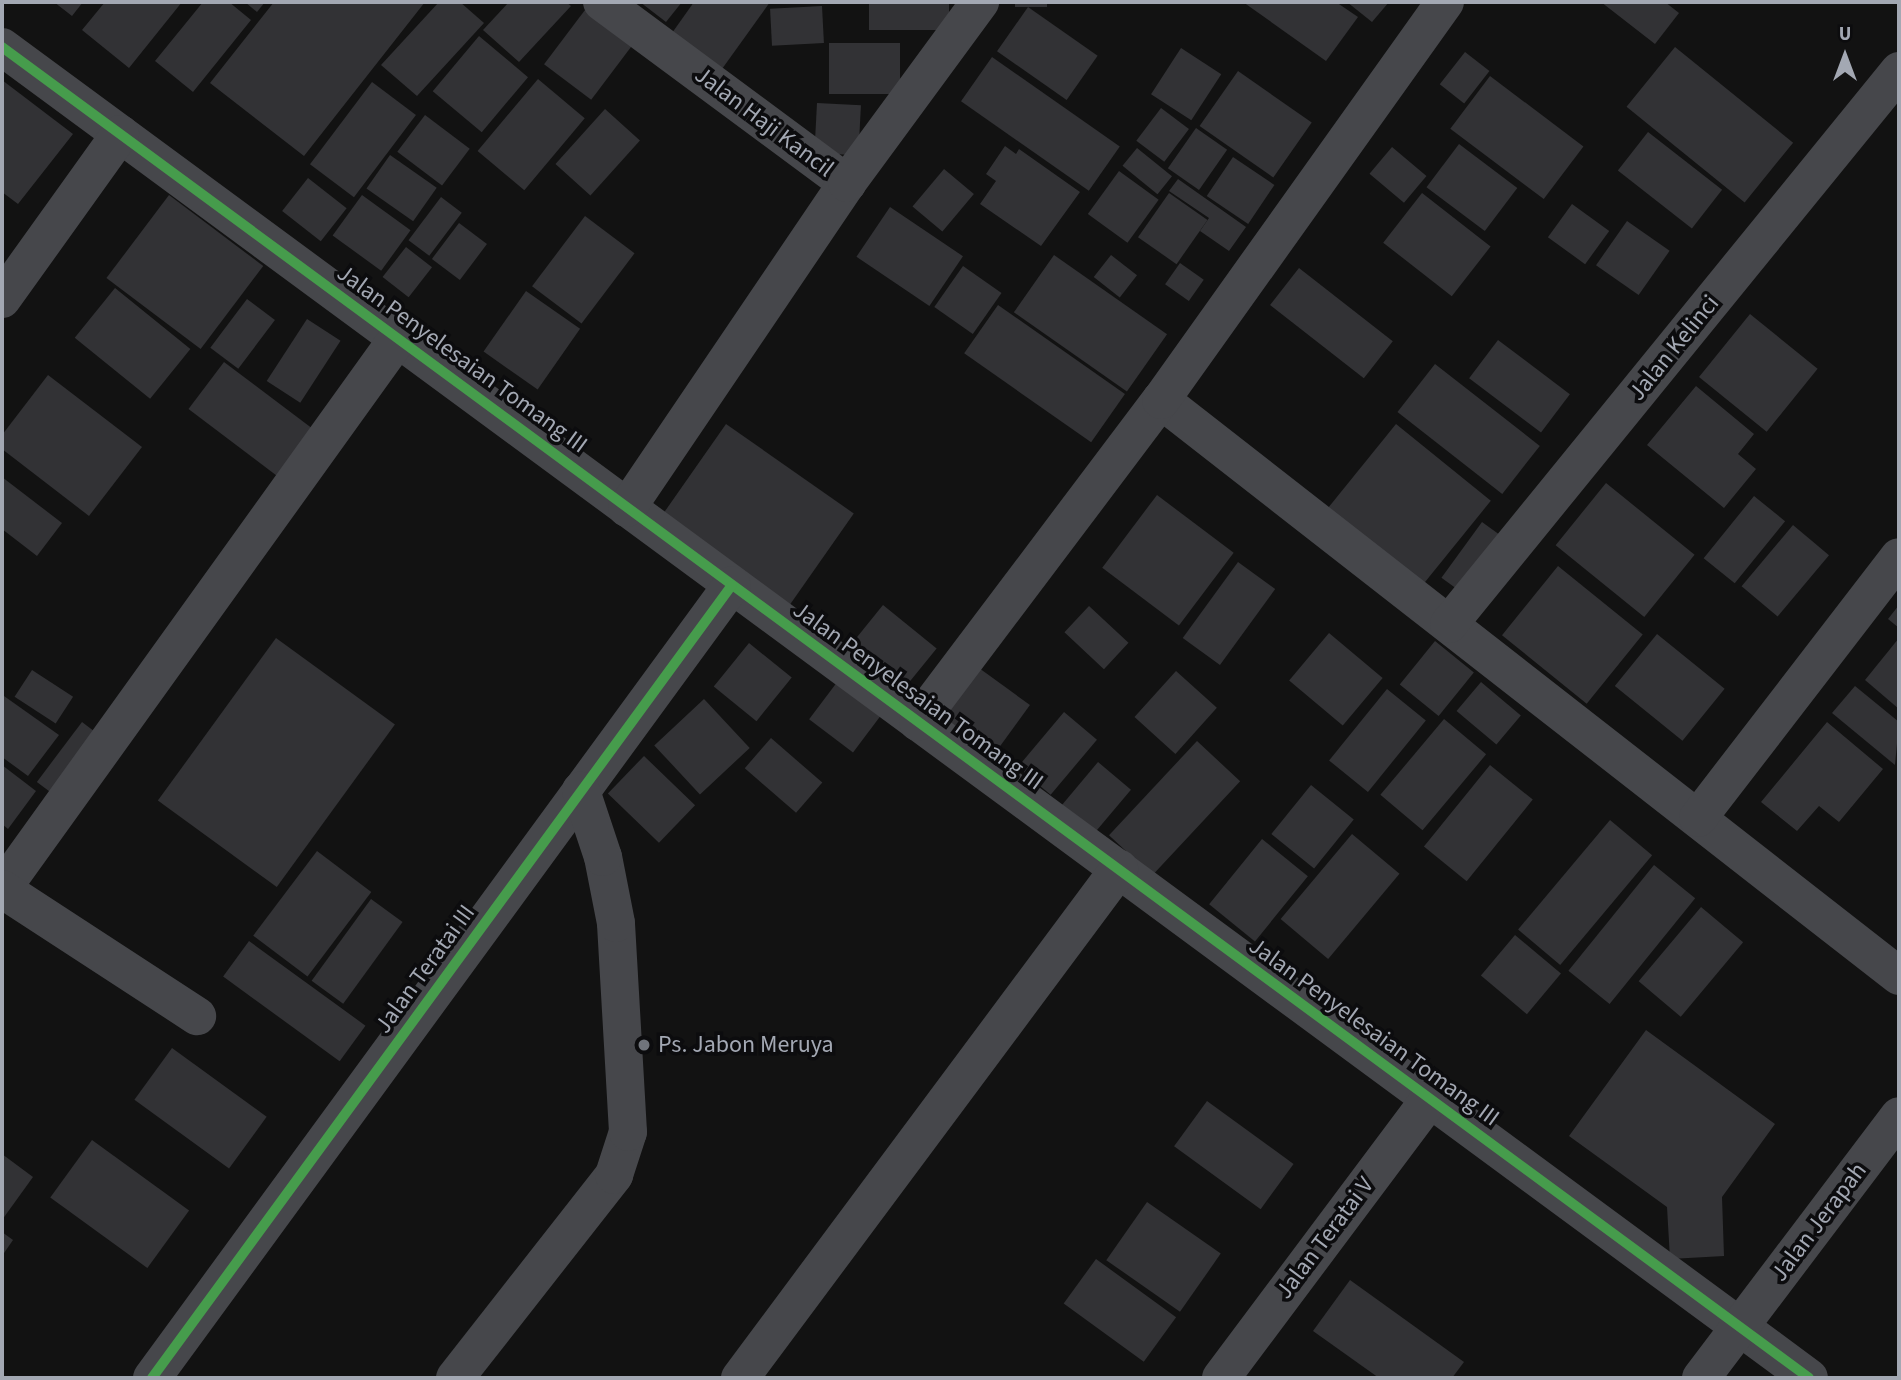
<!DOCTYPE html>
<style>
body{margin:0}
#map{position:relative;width:1901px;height:1380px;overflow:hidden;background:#121212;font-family:"Source Sans 3",sans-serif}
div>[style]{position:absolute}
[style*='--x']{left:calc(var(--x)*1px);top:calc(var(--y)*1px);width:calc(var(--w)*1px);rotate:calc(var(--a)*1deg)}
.building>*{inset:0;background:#323235;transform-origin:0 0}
.minor>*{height:38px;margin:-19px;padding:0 19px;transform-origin:19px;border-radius:19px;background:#46474b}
.cycleway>*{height:10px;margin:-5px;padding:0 5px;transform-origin:5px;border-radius:5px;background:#469c4c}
.dots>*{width:19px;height:19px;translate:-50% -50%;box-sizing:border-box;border:4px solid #0c0c0e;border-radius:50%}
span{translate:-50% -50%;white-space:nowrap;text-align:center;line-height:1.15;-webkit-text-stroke:7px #0c0c0e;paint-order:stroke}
.street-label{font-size:24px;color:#a3a8b3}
.poi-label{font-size:24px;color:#a3a8b3}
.left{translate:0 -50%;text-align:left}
.frame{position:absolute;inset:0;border:4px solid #a3a8b3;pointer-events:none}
.north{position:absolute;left:1810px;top:21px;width:70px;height:70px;-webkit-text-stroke:5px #0c0c0e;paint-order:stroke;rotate:0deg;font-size:19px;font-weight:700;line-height:28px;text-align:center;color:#a3a8b3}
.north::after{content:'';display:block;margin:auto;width:24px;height:32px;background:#a3a8b3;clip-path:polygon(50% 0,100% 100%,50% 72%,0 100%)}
</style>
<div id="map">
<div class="building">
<div style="clip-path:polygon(54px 2px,83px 2px,72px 16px)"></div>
<div style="clip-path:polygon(105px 2px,182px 2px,129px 68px,82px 30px)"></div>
<div style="clip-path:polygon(203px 2px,229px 2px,251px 20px,193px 92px,155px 61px)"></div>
<div style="clip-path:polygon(245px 2px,265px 2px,257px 12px)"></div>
<div style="clip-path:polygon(274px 2px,425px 2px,304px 156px,210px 83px)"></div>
<div style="clip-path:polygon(439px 2px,460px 2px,484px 23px,417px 96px,381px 65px)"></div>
<div style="clip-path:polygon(509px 2px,566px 2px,571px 6px,519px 62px,483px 30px)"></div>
<div style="clip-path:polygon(640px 2px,682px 2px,666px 22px)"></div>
<div style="clip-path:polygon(694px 2px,770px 2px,722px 69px,672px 33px)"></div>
<div style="left:869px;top:2px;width:80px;height:28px"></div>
<div style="left:1015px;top:2px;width:32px;height:5px"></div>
<div style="clip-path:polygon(1243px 2px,1336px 2px,1358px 17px,1326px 61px)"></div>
<div style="clip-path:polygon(1347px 2px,1389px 2px,1372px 22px)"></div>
<div style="clip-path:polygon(1601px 2px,1665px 2px,1679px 13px,1655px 44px)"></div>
<div style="left:822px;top:6px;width:37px;height:52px;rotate:87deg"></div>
<div style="left:1028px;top:7px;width:85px;height:54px;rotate:35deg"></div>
<div style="left:585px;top:10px;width:59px;height:68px;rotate:37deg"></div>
<div style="left:479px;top:36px;width:64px;height:72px;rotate:40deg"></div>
<div style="left:829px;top:43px;width:71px;height:51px"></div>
<div style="left:1675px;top:47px;width:152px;height:77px;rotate:39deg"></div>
<div style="left:1181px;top:48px;width:48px;height:55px;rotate:33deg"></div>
<div style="left:1465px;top:52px;width:31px;height:41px;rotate:38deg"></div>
<div style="left:992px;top:57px;width:156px;height:54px;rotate:35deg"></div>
<div style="left:1238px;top:71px;width:90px;height:67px;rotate:35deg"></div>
<div style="left:1490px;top:76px;width:117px;height:66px;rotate:37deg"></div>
<div style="left:538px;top:79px;width:61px;height:94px;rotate:40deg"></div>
<div style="clip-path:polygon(2px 80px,73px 134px,18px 204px,2px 192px)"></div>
<div style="left:372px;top:82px;width:55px;height:103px;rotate:37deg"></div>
<div style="left:817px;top:103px;width:44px;height:50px;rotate:3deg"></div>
<div style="left:1161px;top:108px;width:35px;height:41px;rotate:37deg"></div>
<div style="left:605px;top:109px;width:47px;height:74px;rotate:42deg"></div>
<div style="left:425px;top:115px;width:56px;height:46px;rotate:37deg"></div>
<div style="left:1196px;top:128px;width:38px;height:49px;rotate:35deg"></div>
<div style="left:1648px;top:132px;width:94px;height:49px;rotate:38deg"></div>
<div style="left:1459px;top:144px;width:73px;height:54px;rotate:37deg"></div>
<div style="clip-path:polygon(1005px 146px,1016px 154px,1019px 149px,1080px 192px,1041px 246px,980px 204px,996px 181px,986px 174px)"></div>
<div style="left:1392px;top:147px;width:45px;height:35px;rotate:40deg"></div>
<div style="left:1137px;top:148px;width:45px;height:23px;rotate:39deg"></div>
<div style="left:390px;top:155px;width:57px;height:41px;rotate:35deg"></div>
<div style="left:1233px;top:157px;width:50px;height:47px;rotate:34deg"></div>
<div style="left:944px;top:169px;width:39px;height:49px;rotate:40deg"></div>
<div style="left:1119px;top:171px;width:49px;height:53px;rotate:36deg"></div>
<div style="left:308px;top:178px;width:49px;height:42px;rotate:38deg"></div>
<div style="clip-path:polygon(1178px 179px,1246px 227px,1229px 251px,1200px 231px,1209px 218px,1169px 191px)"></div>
<div style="left:1169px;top:193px;width:47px;height:54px;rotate:35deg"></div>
<div style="left:1422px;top:193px;width:87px;height:63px;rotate:38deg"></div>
<div style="left:169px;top:195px;width:118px;height:104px;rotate:37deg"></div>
<div style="left:362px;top:195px;width:60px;height:50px;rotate:36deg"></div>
<div style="left:441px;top:197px;width:26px;height:54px;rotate:37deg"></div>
<div style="left:1572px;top:204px;width:46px;height:41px;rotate:36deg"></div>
<div style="left:890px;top:207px;width:88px;height:60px;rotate:34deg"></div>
<div style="left:585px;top:216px;width:62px;height:88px;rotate:37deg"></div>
<div style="left:1627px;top:221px;width:52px;height:54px;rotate:35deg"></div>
<div style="left:459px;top:223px;width:35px;height:45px;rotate:37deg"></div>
<div style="left:406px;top:247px;width:33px;height:38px;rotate:38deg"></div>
<div style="left:1054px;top:255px;width:138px;height:70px;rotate:35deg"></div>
<div style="left:1111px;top:255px;width:33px;height:28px;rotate:38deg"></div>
<div style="left:1180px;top:263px;width:29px;height:26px;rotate:35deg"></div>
<div style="left:963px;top:266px;width:47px;height:50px;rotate:35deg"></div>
<div style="left:1299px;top:268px;width:119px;height:47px;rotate:38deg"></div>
<div style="left:115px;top:288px;width:97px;height:64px;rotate:39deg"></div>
<div style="left:526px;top:291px;width:66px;height:74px;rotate:35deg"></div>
<div style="left:247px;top:299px;width:35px;height:61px;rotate:37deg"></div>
<div style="left:998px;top:305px;width:155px;height:59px;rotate:35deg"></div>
<div style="left:1750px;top:314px;width:87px;height:81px;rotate:39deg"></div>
<div style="left:307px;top:319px;width:40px;height:74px;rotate:33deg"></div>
<div style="left:1498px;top:340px;width:90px;height:48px;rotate:37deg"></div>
<div style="left:224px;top:362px;width:111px;height:59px;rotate:37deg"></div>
<div style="left:1435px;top:364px;width:133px;height:61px;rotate:38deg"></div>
<div style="clip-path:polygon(48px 375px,142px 447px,89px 516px,2px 449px,2px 435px)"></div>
<div style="clip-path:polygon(1696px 386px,1754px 434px,1738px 454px,1756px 469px,1724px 508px,1647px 445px)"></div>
<div style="left:726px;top:424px;width:156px;height:113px;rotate:35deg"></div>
<div style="left:1396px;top:424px;width:122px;height:109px;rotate:39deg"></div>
<div style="clip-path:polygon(2px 477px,62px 523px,37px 556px,2px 529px)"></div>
<div style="left:1606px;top:483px;width:114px;height:80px;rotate:39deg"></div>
<div style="left:1157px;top:495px;width:96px;height:91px;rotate:37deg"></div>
<div style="left:1754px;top:496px;width:40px;height:80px;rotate:39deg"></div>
<div style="left:1482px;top:522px;width:26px;height:69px;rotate:36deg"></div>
<div style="left:1793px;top:525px;width:47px;height:80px;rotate:40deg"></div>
<div style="left:1238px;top:562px;width:46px;height:94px;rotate:36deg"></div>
<div style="left:1558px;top:566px;width:109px;height:89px;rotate:39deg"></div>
<div style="left:883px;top:605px;width:69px;height:53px;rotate:39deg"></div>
<div style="clip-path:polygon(1899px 605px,1899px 628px,1888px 619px)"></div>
<div style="left:1089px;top:606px;width:54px;height:36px;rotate:43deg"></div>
<div style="left:1329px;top:633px;width:70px;height:62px;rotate:40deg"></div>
<div style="left:1657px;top:634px;width:87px;height:67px;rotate:39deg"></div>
<div style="left:276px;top:638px;width:147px;height:201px;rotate:36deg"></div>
<div style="clip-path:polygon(1899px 638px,1899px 709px,1865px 680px)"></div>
<div style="left:1435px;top:641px;width:50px;height:56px;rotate:39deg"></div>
<div style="left:749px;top:643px;width:55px;height:56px;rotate:39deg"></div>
<div style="left:979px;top:668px;width:63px;height:67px;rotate:36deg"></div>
<div style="left:32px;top:670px;width:49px;height:32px;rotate:33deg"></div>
<div style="left:1176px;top:671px;width:55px;height:62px;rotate:42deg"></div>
<div style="left:841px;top:677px;width:55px;height:53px;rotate:37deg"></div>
<div style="left:1481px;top:682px;width:52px;height:38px;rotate:40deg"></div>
<div style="clip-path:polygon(1855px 686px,1899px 722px,1895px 765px,1832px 713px)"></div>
<div style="left:1387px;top:689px;width:50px;height:92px;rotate:39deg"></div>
<div style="clip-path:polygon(4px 696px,59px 735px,28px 776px,2px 757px)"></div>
<div style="left:704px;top:699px;width:67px;height:68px;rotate:47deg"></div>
<div style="left:1064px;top:712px;width:43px;height:72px;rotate:40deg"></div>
<div style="left:1444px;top:719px;width:55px;height:99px;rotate:40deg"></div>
<div style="left:82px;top:722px;width:26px;height:75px;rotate:37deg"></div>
<div style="clip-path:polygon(1827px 722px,1883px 769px,1839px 822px,1819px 806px,1797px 831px,1761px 802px)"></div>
<div style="left:771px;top:738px;width:68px;height:40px;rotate:41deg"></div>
<div style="left:1197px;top:741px;width:59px;height:129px;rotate:43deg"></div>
<div style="left:644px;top:756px;width:71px;height:52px;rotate:44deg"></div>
<div style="left:1098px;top:762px;width:43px;height:59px;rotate:40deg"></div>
<div style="clip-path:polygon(2px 765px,36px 791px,8px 829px,2px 824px)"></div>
<div style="left:1490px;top:765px;width:55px;height:105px;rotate:39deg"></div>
<div style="left:1311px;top:785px;width:55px;height:63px;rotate:39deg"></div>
<div style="left:1610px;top:820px;width:55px;height:143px;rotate:40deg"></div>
<div style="left:1352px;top:834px;width:62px;height:111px;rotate:40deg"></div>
<div style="left:1262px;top:839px;width:59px;height:84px;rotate:39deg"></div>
<div style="left:317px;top:851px;width:68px;height:106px;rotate:37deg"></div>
<div style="left:1654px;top:865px;width:53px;height:136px;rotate:39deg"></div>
<div style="left:371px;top:899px;width:39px;height:101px;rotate:36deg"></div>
<div style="left:1701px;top:907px;width:55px;height:97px;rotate:40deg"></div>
<div style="left:1515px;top:935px;width:60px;height:53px;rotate:40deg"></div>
<div style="left:249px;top:941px;width:144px;height:44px;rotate:36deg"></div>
<div style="clip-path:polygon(1646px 1030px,1775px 1124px,1722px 1197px,1724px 1256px,1670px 1259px,1667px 1207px,1569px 1136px)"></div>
<div style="left:172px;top:1048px;width:117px;height:64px;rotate:36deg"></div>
<div style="left:1207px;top:1101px;width:107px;height:56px;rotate:36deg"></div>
<div style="left:92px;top:1140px;width:120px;height:71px;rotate:36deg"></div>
<div style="clip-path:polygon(2px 1154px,33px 1177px,2px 1220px)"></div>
<div style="left:1147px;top:1202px;width:90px;height:71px;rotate:35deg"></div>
<div style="clip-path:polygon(2px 1232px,13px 1240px,2px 1256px)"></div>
<div style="left:1096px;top:1259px;width:99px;height:55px;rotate:36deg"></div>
<div style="clip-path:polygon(1350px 1280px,1464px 1362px,1452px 1378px,1379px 1378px,1313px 1331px)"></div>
</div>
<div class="minor">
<div style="--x:602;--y:2;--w:305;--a:36.5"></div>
<div style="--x:2;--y:47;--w:2244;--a:36.37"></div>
<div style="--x:2;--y:299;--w:203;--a:-54.4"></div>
<div style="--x:1161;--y:400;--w:936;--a:37.97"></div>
<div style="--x:627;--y:508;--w:392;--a:-55.9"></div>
<div style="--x:847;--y:183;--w:225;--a:-53.7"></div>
<div style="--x:1449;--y:624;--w:713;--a:-50.86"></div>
<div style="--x:918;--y:722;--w:403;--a:-53"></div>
<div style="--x:1161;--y:400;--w:489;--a:-54.5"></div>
<div style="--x:1698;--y:818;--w:329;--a:-52.4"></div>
<div style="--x:2;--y:889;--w:679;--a:-54.3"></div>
<div style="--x:2;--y:889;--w:233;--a:33.1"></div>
<div style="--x:152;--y:1378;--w:982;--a:-53.82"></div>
<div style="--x:455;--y:1378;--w:258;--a:-51.9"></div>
<div style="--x:614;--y:1175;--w:45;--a:-72"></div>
<div style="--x:628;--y:1132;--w:209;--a:-93.3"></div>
<div style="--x:616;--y:923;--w:67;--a:-101.1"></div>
<div style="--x:603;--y:857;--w:70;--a:-108.4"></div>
<div style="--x:740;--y:1378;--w:635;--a:-53.33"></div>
<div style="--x:1221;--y:1378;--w:349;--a:-53.2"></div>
<div style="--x:1701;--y:1378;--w:328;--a:-52.9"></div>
</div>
<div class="cycleway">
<div style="--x:2;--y:47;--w:2244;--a:36.37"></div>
<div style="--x:152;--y:1378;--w:982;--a:-53.82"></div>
</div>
<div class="dots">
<div style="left:644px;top:1045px;background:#70747b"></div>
</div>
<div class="street-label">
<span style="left:764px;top:122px;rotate:37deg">Jalan Haji Kancil</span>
<span style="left:1674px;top:348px;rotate:-51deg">Jalan Kelinci</span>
<span style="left:462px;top:359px;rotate:36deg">Jalan Penyelesaian Tomang III</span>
<span style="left:918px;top:696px;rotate:36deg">Jalan Penyelesaian Tomang III</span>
<span style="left:425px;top:969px;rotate:-54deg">Jalan Teratai III</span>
<span style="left:1374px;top:1032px;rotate:36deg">Jalan Penyelesaian Tomang III</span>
<span style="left:1819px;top:1222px;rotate:-53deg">Jalan Jerapah</span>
<span style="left:1325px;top:1238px;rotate:-53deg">Jalan Teratai V</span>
</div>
<div class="poi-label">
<span class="left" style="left:658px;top:1045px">Ps. Jabon Meruya</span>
</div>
<div class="frame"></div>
<div class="north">U</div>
</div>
